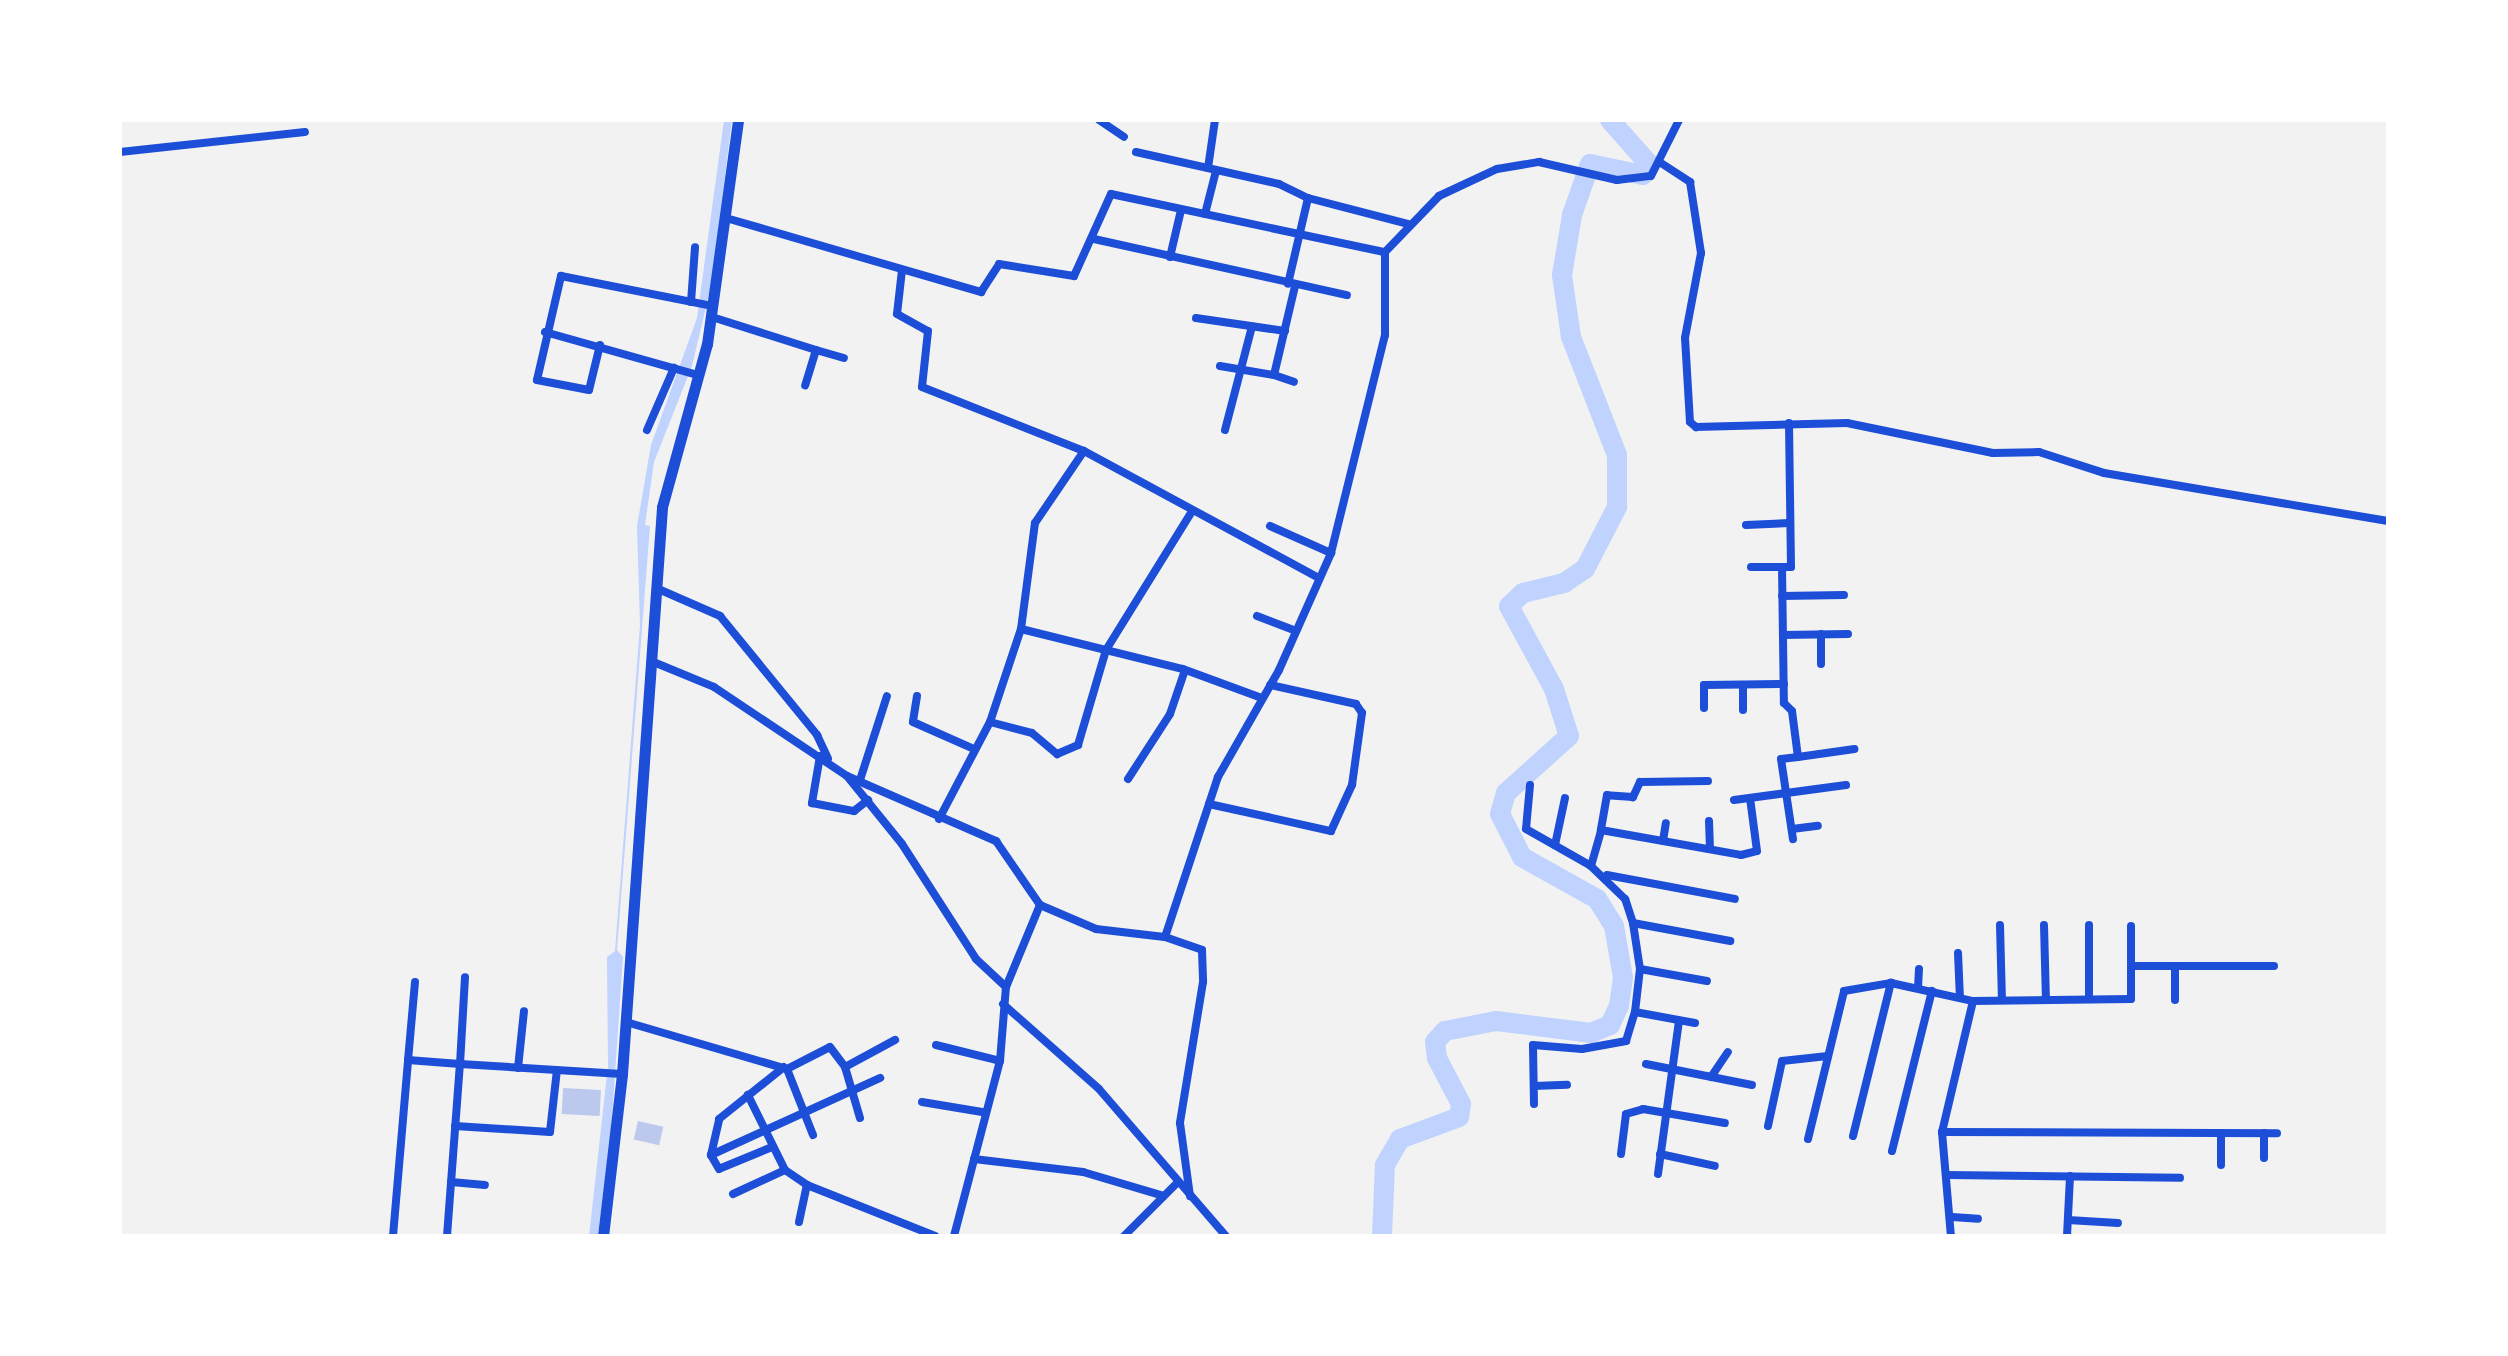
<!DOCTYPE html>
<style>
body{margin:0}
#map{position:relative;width:2508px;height:1356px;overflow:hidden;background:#f2f2f2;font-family:"Fira Sans Condensed",sans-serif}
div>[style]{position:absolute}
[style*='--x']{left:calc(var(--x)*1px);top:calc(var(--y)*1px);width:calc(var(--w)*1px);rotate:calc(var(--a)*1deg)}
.water>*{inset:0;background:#bfd3fe}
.river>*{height:20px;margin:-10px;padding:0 10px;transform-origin:10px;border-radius:10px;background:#bfd3fe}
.building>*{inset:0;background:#bdc9ec;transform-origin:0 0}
.minor>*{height:8px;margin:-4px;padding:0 4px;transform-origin:4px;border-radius:4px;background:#1d4ed8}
.primary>*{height:11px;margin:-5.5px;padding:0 5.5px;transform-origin:5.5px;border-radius:5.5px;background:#1d4ed8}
span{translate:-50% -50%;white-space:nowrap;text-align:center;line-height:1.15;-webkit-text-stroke:10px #fff;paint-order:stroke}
.frame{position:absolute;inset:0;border:122px solid #fff;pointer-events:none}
</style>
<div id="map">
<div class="water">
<div style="clip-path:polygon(724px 120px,732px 120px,711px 286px,692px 366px,654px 462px,645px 525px,650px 526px,617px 950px,623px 957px,611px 1132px,598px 1236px,589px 1236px,608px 1066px,607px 957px,615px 951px,640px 625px,637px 526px,651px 445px,697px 318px)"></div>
</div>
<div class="river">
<div style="--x:1382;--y:1236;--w:71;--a:-87.6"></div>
<div style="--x:1385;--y:1165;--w:30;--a:-60"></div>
<div style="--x:1400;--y:1139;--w:63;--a:-20.4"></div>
<div style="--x:1459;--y:1117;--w:13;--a:-81"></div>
<div style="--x:1461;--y:1104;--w:52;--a:-117.6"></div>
<div style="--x:1437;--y:1058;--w:16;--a:-97"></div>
<div style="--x:1435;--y:1042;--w:15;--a:-48"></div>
<div style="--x:1445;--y:1031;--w:52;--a:-11.1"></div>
<div style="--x:1496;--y:1021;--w:96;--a:7.2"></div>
<div style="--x:1591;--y:1033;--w:21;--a:-23"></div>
<div style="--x:1610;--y:1025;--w:21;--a:-65"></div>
<div style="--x:1619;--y:1006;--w:28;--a:-82"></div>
<div style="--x:1623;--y:978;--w:53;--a:-99.8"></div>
<div style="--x:1614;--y:926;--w:32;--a:-122"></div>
<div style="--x:1597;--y:899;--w:86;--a:-150.8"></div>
<div style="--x:1522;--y:857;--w:48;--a:-117.1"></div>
<div style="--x:1500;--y:814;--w:22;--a:-74"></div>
<div style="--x:1506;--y:793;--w:85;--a:-42.1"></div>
<div style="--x:1569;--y:736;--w:49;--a:-107.7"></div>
<div style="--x:1554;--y:689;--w:94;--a:-118.5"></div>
<div style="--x:1509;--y:606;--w:19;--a:-43"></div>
<div style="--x:1523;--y:593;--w:42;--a:-13.7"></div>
<div style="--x:1564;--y:583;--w:25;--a:-34"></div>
<div style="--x:1585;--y:569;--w:70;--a:-62.7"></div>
<div style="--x:1617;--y:507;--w:52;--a:-90"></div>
<div style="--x:1617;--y:455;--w:127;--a:-111.3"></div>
<div style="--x:1571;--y:337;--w:63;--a:-98.3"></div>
<div style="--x:1562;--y:275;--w:61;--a:-80.5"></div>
<div style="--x:1572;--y:215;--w:54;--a:-70.6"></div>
<div style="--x:1590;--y:164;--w:54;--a:11.7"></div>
<div style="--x:1643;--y:175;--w:13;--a:-67"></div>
<div style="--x:1648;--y:163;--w:57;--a:-131.5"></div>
</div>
<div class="building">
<div style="left:563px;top:1088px;width:38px;height:26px;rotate:3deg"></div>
<div style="left:638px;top:1121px;width:26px;height:19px;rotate:13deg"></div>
</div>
<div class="minor">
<div style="--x:1099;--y:120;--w:30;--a:34"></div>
<div style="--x:120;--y:152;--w:186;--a:-6.2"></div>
<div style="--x:1136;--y:152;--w:147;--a:12.6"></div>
<div style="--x:1279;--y:184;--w:32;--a:26"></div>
<div style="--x:1308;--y:198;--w:88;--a:103.1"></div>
<div style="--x:1661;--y:163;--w:35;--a:33"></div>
<div style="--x:1690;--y:182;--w:72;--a:81.2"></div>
<div style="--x:1701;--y:253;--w:86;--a:100.7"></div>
<div style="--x:1685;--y:338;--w:84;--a:86.6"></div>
<div style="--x:1690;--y:422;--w:8;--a:40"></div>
<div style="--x:1696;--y:427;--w:151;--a:-1.5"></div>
<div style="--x:1847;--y:423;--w:149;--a:11.6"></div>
<div style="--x:1993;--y:453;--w:46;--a:-1.2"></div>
<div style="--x:2039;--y:452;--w:68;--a:17.9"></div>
<div style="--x:2104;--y:473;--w:288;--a:9.6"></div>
<div style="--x:1208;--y:168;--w:49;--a:-81.7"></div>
<div style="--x:1308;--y:198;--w:103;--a:14.6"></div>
<div style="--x:1205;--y:214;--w:44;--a:-75.7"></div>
<div style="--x:726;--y:218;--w:266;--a:16.2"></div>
<div style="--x:981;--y:292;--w:33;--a:-57"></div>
<div style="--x:999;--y:264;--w:76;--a:9.1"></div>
<div style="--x:1074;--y:276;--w:90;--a:-65.7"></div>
<div style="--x:1111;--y:194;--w:280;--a:12"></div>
<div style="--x:1094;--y:239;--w:259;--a:12.5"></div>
<div style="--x:1170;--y:257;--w:48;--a:-76.8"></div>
<div style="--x:902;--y:270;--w:44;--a:96.5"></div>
<div style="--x:897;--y:314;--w:35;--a:29"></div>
<div style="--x:928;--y:331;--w:56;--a:96.1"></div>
<div style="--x:922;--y:387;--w:174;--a:21.6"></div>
<div style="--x:1084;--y:451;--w:267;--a:28.4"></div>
<div style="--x:691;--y:302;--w:55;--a:-85.8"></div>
<div style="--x:712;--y:317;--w:109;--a:17.6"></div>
<div style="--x:816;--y:350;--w:37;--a:107"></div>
<div style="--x:1196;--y:318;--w:90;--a:8.3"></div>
<div style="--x:545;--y:332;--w:159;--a:15.7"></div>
<div style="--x:600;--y:345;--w:46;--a:103.7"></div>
<div style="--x:589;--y:390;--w:53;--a:-169.1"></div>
<div style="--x:537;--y:380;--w:107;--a:-77"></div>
<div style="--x:561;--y:276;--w:155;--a:11.2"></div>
<div style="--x:816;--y:350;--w:29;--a:16"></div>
<div style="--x:1220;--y:366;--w:55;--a:9.5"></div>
<div style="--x:1274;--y:375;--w:91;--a:-76.7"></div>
<div style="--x:1274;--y:375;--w:21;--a:19"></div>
<div style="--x:647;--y:430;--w:68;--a:-66.5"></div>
<div style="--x:1225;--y:430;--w:107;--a:-75.4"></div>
<div style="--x:1746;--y:525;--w:44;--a:-2.6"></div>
<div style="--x:1270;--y:526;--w:67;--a:23.9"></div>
<div style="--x:1751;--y:567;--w:40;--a:0"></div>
<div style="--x:1791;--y:567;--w:144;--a:-90.8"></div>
<div style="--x:1782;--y:567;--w:136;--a:89.2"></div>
<div style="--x:1784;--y:703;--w:11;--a:45"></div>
<div style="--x:1792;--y:711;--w:46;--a:82.6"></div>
<div style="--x:1798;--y:757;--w:17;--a:173"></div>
<div style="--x:1781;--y:759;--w:81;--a:81.5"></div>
<div style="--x:656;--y:588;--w:70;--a:23.6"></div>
<div style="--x:720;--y:616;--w:154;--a:50.8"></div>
<div style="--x:817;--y:735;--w:26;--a:65"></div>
<div style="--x:1782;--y:596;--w:62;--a:-0.9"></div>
<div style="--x:1257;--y:616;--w:42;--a:21"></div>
<div style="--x:1021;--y:629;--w:167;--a:13.9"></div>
<div style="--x:1183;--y:669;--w:84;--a:20.2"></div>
<div style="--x:1821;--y:634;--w:30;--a:90"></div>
<div style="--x:1783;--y:635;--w:65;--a:-0.9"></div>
<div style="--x:651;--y:661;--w:68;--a:22.4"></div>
<div style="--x:714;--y:687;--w:160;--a:33.8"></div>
<div style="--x:847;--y:776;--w:163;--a:23.6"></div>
<div style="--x:996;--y:841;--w:78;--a:55.5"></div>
<div style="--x:1743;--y:685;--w:25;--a:90"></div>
<div style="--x:917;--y:696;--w:26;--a:99"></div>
<div style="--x:913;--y:722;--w:67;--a:23.9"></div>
<div style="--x:1704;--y:708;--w:23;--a:-90"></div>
<div style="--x:1704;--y:685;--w:80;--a:-0.7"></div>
<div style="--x:990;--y:722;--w:43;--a:14.7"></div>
<div style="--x:1032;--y:733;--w:33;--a:40"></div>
<div style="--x:1057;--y:754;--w:23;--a:-23"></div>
<div style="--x:1078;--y:745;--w:99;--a:-73.6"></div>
<div style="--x:1106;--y:650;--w:161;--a:-58.2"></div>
<div style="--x:820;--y:756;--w:48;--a:99.7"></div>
<div style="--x:812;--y:803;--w:43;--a:10.8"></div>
<div style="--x:854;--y:811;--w:18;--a:-38"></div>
<div style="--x:1798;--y:757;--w:57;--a:-8.1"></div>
<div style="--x:847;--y:776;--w:87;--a:51"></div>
<div style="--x:902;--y:844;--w:137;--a:57.2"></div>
<div style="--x:976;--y:959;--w:41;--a:43"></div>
<div style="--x:1128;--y:779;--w:77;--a:-57.1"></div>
<div style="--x:1170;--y:714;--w:46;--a:-71.2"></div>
<div style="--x:860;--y:780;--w:88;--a:-72.2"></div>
<div style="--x:1708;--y:781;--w:68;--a:179.2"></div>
<div style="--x:1640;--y:782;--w:17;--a:115"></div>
<div style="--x:1633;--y:797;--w:26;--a:-176"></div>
<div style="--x:1607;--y:795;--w:36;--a:100"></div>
<div style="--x:1601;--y:830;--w:142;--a:10.1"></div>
<div style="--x:1741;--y:855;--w:16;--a:-14"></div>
<div style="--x:1757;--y:851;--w:53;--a:-97.5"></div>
<div style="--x:1530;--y:785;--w:44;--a:95.2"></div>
<div style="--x:1526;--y:829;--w:75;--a:29.6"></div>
<div style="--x:1591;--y:866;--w:37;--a:-74"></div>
<div style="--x:1734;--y:800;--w:113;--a:-7.6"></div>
<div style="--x:1209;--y:804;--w:125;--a:12.5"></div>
<div style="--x:1331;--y:831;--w:51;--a:-65.5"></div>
<div style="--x:1352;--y:785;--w:73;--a:-82.1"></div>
<div style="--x:1362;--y:713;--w:11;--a:-124"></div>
<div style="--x:1356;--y:704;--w:88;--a:-167.5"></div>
<div style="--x:939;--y:819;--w:110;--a:-62.3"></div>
<div style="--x:990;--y:722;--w:98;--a:-71.6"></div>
<div style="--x:1021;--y:629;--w:107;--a:-82.5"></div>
<div style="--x:1035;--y:523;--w:87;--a:-55.8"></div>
<div style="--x:1709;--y:821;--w:28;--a:88"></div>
<div style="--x:1792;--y:829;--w:26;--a:-7"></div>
<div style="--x:1663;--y:841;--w:18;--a:-81"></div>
<div style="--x:1555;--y:845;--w:48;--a:-78"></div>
<div style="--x:1607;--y:875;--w:130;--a:10.6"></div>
<div style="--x:1633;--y:923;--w:99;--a:10.5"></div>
<div style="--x:2000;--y:925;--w:75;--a:88.5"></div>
<div style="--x:2044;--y:925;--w:75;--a:88.5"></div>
<div style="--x:1165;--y:937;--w:169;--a:-71.7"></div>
<div style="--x:1218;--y:777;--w:123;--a:-60.3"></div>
<div style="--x:1279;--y:670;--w:128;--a:-66"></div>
<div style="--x:1331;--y:553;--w:225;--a:-76.1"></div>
<div style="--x:1385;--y:335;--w:83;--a:-90"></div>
<div style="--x:1385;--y:252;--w:78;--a:-46"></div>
<div style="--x:1439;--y:196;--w:64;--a:-25"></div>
<div style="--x:1497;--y:169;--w:43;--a:-9.5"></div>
<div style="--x:1539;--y:162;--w:80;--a:13"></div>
<div style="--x:1617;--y:180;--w:34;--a:-7"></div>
<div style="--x:1651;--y:176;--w:63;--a:-63.4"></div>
<div style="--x:1958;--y:953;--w:45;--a:87.5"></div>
<div style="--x:2131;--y:966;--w:143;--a:0"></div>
<div style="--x:2175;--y:966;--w:34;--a:90"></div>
<div style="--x:1640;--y:969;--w:68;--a:10.2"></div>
<div style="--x:415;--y:982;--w:78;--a:95.1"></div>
<div style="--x:408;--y:1060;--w:52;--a:4.4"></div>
<div style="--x:460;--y:1064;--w:87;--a:-86.7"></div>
<div style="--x:1918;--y:988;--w:19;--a:-87"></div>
<div style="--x:2089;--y:999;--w:74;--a:-90"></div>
<div style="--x:1973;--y:1001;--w:158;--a:-0.7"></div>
<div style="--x:2131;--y:999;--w:73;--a:-90"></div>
<div style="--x:1003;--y:1004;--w:128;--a:41.5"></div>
<div style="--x:1099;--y:1089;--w:194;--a:49.2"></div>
<div style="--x:1635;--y:1012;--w:61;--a:10.4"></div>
<div style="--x:626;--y:1022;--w:168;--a:16.3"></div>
<div style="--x:787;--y:1069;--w:71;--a:68.5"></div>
<div style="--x:936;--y:1045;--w:66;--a:14"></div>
<div style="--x:1646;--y:1064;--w:108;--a:11.2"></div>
<div style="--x:518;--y:1068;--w:57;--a:-84"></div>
<div style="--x:787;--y:1069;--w:48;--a:-27.1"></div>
<div style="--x:830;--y:1047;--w:25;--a:53"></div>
<div style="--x:1711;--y:1077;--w:30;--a:-56"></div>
<div style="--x:1534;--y:1086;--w:33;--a:-2"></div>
<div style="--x:922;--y:1102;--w:61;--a:9.5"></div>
<div style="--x:1534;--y:1104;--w:59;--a:-91"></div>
<div style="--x:1533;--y:1045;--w:49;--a:4.7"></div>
<div style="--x:1582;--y:1049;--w:45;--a:-10.3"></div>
<div style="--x:1626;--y:1041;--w:30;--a:-73"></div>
<div style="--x:1635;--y:1012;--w:43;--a:-83.4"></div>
<div style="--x:1640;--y:969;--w:47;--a:-98.7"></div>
<div style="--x:1633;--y:923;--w:25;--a:-108"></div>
<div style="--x:1625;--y:899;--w:47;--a:-135.9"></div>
<div style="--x:860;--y:1118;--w:53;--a:-106.4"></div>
<div style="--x:845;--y:1067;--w:57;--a:-28.4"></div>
<div style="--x:455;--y:1126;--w:95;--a:3.6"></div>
<div style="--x:550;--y:1132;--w:62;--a:-83.6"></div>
<div style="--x:1768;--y:1126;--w:66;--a:-77.8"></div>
<div style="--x:1782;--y:1061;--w:46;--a:-6.2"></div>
<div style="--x:1942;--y:1132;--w:335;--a:0.2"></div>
<div style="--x:1853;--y:1136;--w:158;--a:-76.1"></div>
<div style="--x:1808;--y:1139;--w:152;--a:-76.3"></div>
<div style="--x:1844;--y:991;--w:48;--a:-9.7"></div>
<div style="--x:1891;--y:983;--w:84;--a:12.4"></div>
<div style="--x:1973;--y:1001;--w:135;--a:103.3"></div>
<div style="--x:1942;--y:1132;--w:104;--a:85.1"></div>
<div style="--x:772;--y:1147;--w:57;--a:157.5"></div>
<div style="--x:719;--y:1169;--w:16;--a:-120"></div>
<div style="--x:711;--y:1155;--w:37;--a:-77"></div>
<div style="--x:719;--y:1119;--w:83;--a:-38.7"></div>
<div style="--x:1892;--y:1151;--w:165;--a:-76"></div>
<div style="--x:1621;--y:1154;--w:40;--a:-82.9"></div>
<div style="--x:1626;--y:1114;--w:18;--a:-16"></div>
<div style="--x:1643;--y:1109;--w:83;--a:9.7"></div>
<div style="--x:1660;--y:1154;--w:56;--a:12.3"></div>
<div style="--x:711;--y:1155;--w:186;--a:-24.5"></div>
<div style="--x:2264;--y:1158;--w:25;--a:-90"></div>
<div style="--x:974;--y:1159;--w:110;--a:6.8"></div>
<div style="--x:1083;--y:1172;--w:84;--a:16.5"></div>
<div style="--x:2221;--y:1165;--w:32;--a:-90"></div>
<div style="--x:785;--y:1170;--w:27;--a:34"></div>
<div style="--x:807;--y:1185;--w:138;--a:21.7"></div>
<div style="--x:1658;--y:1174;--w:155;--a:-82.2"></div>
<div style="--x:1946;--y:1175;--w:234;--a:0.7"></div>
<div style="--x:451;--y:1182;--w:34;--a:5"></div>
<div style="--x:733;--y:1194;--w:57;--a:-24.8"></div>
<div style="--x:785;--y:1170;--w:84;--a:-116.3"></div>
<div style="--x:1952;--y:1217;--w:26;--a:4"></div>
<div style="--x:2068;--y:1220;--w:50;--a:3.4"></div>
<div style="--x:799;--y:1222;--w:38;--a:-78"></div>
<div style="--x:393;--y:1236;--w:177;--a:-85.1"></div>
<div style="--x:447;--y:1236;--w:172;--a:-85.7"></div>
<div style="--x:460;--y:1064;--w:162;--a:3.5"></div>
<div style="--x:954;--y:1236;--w:181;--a:-75.3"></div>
<div style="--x:1000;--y:1061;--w:74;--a:-85.4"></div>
<div style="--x:1006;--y:987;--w:89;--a:-67.5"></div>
<div style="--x:1040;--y:905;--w:61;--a:23.2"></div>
<div style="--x:1096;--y:929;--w:69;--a:6.6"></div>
<div style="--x:1165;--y:937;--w:39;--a:19"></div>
<div style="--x:1202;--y:950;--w:32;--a:88"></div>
<div style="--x:1203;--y:982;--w:143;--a:99.3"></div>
<div style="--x:1180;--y:1123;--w:74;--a:82.2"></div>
<div style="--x:1124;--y:1236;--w:76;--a:-45"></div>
<div style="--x:2067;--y:1236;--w:60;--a:-87.1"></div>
</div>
<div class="primary">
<div style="--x:603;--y:1236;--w:163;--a:-83.3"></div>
<div style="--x:622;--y:1074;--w:568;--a:-85.96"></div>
<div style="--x:662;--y:507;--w:169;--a:-74.6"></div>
<div style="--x:707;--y:344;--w:226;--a:-82.1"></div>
</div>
<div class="frame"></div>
</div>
